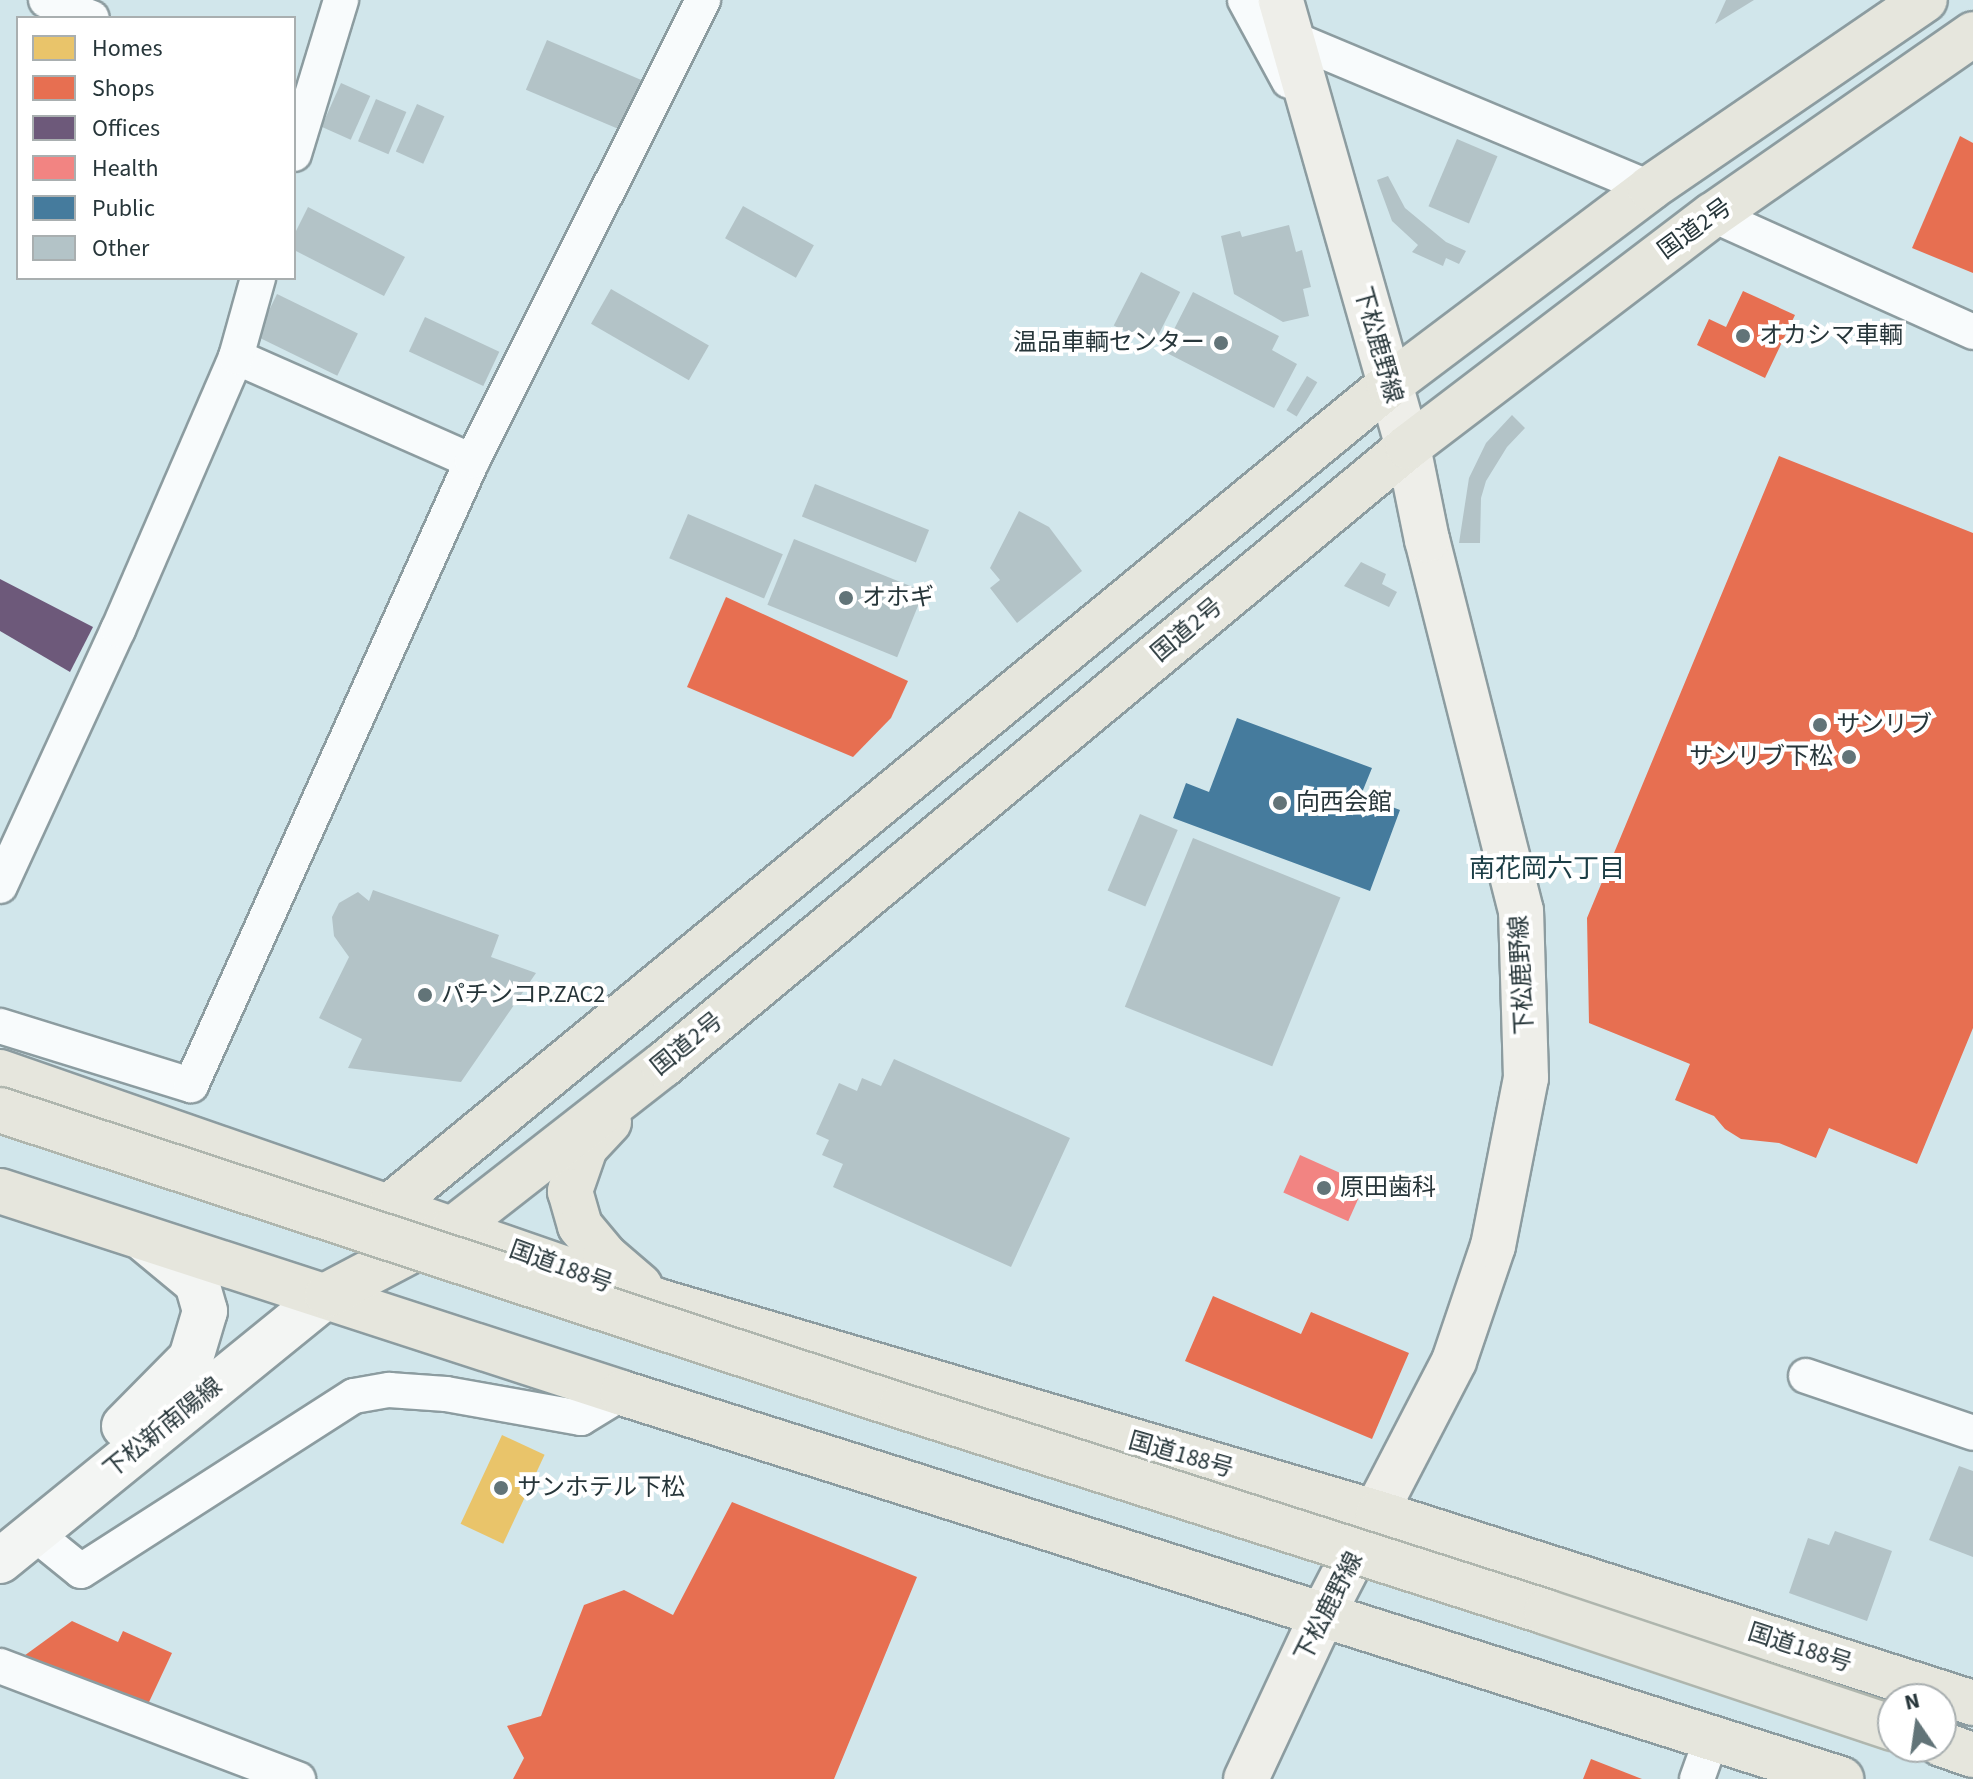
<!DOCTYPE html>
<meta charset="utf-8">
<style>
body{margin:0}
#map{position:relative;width:1973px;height:1779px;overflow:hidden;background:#d1e6eb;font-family:"Source Sans 3","Noto Sans JP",sans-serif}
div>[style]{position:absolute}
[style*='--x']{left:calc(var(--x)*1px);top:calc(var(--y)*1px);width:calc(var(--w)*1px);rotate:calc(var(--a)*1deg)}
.homes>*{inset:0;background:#e9c46a;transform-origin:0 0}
.shops>*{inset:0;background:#e76f51}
.offices>*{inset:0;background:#6d597a}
.health>*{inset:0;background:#f28482;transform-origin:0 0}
.public>*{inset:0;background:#457b9d}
.building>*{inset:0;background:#b3c3c7;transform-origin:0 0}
.roads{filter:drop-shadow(2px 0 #8c9ca0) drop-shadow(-2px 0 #8c9ca0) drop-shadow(0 2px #8c9ca0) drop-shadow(0 -2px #8c9ca0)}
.street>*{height:34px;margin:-17px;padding:0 17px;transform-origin:17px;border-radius:17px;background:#f8fbfc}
.secondary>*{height:44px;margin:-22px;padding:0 22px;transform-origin:22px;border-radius:22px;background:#f3f5f3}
.primary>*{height:44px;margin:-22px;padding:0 22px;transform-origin:22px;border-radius:22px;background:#eeeee9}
.highway>*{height:44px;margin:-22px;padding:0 22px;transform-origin:22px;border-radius:22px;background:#e6e6dd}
.bridges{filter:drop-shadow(2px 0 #afb6ae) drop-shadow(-2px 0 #afb6ae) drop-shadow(0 2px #afb6ae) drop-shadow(0 -2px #afb6ae)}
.highway-bridge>*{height:44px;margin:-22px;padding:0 22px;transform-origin:22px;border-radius:22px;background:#e6e6dd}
.dots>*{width:22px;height:22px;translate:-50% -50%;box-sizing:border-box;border:4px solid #fff;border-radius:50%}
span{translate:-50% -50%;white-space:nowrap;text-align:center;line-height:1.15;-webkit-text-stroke:8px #fff;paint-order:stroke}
.street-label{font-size:24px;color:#27363a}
.poi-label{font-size:24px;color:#27363a}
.left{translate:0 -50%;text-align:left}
.right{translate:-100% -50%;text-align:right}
.neighbourhood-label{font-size:26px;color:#1b3d45}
.legend{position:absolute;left:16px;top:16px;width:280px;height:264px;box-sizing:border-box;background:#fff;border:2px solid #a9afb0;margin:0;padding:10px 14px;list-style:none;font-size:24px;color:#27363a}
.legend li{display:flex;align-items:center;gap:16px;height:40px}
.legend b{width:40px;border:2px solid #a9afb0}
.north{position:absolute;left:1877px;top:1683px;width:80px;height:80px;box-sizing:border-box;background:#fff;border:2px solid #a9afb0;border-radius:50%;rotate:347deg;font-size:22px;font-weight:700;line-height:32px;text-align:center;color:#27363a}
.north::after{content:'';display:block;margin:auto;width:28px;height:36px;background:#627478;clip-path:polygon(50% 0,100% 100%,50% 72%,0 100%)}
</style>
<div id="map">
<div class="homes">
<div style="left:502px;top:1435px;width:47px;height:98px;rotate:25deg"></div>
</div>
<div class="shops">
<div style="clip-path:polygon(1960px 136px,1973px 143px,1973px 273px,1912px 248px)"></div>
<div style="clip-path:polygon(1743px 291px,1795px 315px,1765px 378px,1697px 345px,1709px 319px,1726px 327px)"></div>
<div style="clip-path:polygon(1779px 456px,1973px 533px,1973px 1028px,1917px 1164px,1829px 1128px,1816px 1158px,1779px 1143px,1741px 1139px,1725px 1129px,1714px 1116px,1675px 1100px,1690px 1064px,1589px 1023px,1587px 918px)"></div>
<div style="clip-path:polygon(726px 597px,908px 681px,891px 718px,853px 757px,687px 687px)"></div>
<div style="clip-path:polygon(1213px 1296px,1301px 1334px,1311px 1312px,1409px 1353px,1372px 1439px,1185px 1361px)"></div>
<div style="clip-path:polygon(732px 1502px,917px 1577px,834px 1779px,513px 1779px,524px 1758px,507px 1726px,541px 1716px,584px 1605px,624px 1590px,673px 1615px)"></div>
<div style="clip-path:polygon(72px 1621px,118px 1642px,123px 1631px,172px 1653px,142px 1717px,17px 1661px)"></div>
<div style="clip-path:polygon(1591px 1759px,1642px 1779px,1583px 1779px)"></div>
</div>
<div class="offices">
<div style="clip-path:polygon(0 579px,93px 627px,70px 672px,0 631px)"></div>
</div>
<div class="health">
<div style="left:1300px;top:1155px;width:71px;height:41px;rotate:24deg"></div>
</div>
<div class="public">
<div style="clip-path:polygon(1237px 718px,1372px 768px,1361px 795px,1400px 810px,1370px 891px,1173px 818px,1186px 783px,1209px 792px)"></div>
</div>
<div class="building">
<div style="clip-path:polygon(1726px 0,1754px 0,1715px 24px)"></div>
<div style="left:547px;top:40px;width:107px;height:54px;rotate:23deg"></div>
<div style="left:341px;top:83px;width:32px;height:48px;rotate:24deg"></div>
<div style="left:376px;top:99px;width:33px;height:46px;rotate:23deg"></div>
<div style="left:417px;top:104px;width:30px;height:52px;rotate:24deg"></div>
<div style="left:1457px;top:139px;width:44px;height:73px;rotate:23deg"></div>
<div style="clip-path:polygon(1388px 176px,1405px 208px,1446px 242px,1466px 251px,1459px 264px,1446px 258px,1443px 266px,1412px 252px,1418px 245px,1392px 221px,1377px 180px)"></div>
<div style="left:743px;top:206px;width:81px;height:37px;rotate:29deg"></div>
<div style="clip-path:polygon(308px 207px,405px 257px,384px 296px,294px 250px,294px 235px)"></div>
<div style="clip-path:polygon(1289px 225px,1296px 252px,1302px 250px,1311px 287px,1303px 289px,1309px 316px,1283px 322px,1234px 294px,1221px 236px,1240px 231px,1242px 237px)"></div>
<div style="left:1141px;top:272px;width:44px;height:60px;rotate:27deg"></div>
<div style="left:611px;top:289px;width:113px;height:40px;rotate:30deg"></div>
<div style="clip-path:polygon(1193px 292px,1279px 336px,1272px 350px,1297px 364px,1274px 408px,1163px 351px)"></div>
<div style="left:277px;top:294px;width:90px;height:47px;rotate:26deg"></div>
<div style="left:425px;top:317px;width:82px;height:38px;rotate:25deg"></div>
<div style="left:1307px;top:376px;width:12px;height:40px;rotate:31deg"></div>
<div style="clip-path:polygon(1512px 415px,1525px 428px,1507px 447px,1486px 481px,1481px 498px,1480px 543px,1459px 543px,1469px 478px,1486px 443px)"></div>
<div style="left:815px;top:484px;width:123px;height:35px;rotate:22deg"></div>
<div style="clip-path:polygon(1019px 511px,1049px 527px,1082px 571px,1017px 623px,990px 588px,1000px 580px,990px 568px)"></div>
<div style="left:688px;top:514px;width:103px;height:48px;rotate:23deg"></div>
<div style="left:794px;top:539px;width:140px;height:71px;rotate:22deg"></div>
<div style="clip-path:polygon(1361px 562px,1386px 574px,1382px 584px,1397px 592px,1389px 607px,1344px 586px)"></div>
<div style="left:1140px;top:814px;width:41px;height:83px;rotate:23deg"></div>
<div style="left:1193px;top:838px;width:159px;height:182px;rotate:22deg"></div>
<div style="clip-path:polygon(373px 890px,499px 935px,491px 957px,536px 973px,461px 1082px,348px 1068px,362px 1039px,319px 1018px,349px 957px,334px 936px,332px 917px,339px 903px,358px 892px,369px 901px)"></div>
<div style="clip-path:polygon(894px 1059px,1070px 1138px,1011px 1267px,833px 1187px,843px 1164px,822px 1155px,829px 1140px,816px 1134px,839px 1083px,857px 1091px,862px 1078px,881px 1086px)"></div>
<div style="clip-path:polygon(1959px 1466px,1973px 1471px,1973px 1557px,1929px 1540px)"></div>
<div style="clip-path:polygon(1835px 1531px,1892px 1551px,1867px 1621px,1789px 1593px,1808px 1538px,1829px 1545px)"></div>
</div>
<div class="roads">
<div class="street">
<div style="--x:46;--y:0;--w:49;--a:21.4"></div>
<div style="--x:1245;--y:0;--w:92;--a:61.5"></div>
<div style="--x:1291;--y:38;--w:389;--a:22.7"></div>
<div style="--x:294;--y:154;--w:161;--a:-73"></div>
<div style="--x:1713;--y:215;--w:285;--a:24.2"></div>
<div style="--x:236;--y:357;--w:258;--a:23.8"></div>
<div style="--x:0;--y:886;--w:282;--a:-65.3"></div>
<div style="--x:118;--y:630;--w:297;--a:-66.6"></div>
<div style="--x:236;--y:357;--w:82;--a:-74.4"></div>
<div style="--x:0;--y:1026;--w:200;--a:17.2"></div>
<div style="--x:191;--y:1085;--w:684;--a:-65.76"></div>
<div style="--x:472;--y:461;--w:516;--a:-63.39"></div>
<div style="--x:1806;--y:1376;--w:176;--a:18.8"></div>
<div style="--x:34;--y:1533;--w:60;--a:39"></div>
<div style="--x:81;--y:1571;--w:324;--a:-32.7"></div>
<div style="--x:354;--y:1396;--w:36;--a:-10"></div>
<div style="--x:389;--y:1390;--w:57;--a:4"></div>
<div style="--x:446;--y:1394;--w:137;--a:10.1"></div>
<div style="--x:581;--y:1418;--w:48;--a:-31.4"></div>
<div style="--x:0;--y:1666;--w:319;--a:20.8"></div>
<div style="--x:1697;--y:1779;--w:45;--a:-70.3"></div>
</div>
<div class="secondary">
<div style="--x:124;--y:1426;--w:95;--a:-45.4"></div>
<div style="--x:191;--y:1358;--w:49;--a:-73.4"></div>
<div style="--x:205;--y:1311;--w:29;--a:-106"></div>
<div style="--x:197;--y:1283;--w:67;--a:-140.4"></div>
<div style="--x:0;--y:1561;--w:422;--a:-39.1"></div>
</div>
<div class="primary">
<div style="--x:1246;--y:1779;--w:182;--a:-65"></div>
<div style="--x:1323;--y:1614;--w:285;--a:-62.6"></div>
<div style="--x:1454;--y:1361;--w:121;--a:-71.3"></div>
<div style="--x:1493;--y:1246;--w:171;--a:-78.9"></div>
<div style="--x:1526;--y:1078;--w:167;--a:-91.7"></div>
<div style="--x:1521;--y:911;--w:383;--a:-104.2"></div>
<div style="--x:1427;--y:540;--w:95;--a:-101.5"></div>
<div style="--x:1408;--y:447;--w:465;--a:-105.9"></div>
</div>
<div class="highway">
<div style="--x:0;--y:1072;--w:697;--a:19.19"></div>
<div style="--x:658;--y:1301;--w:751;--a:16.41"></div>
<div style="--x:1378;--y:1513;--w:625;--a:17.71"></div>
<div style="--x:609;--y:1122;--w:35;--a:133"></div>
<div style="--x:585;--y:1148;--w:46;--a:109.2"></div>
<div style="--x:570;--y:1191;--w:36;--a:74"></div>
<div style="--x:580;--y:1226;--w:39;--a:50"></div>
<div style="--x:605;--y:1256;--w:46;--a:40.6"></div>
<div style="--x:0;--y:1191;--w:654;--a:17.99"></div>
<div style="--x:622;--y:1393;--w:1279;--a:17.57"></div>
<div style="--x:377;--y:1225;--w:23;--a:-56"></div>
<div style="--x:390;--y:1206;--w:1293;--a:-39.41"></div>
<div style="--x:1389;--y:385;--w:327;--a:-37"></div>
<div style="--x:1650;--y:188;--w:333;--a:-34.4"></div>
<div style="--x:327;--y:1295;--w:144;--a:-27.8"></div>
<div style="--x:454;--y:1228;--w:265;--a:-38"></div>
<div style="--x:663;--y:1065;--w:968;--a:-39.68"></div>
<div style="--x:1408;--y:447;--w:383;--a:-37.3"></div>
<div style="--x:1713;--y:215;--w:317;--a:-34.8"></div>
<div style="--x:1941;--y:1744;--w:34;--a:19"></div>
</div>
</div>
<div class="bridges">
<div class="highway-bridge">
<div style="--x:0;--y:1110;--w:948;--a:18.19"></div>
<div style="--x:901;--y:1406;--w:677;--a:17.71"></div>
<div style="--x:1546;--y:1612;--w:366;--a:18.5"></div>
</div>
</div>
<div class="dots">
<div style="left:1743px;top:336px;background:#627478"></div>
<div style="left:1221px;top:343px;background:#627478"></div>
<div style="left:846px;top:598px;background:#627478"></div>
<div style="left:1820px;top:725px;background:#627478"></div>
<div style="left:1849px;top:757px;background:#627478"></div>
<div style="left:1280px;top:803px;background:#627478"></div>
<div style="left:425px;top:995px;background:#627478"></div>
<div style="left:1324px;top:1188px;background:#627478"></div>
<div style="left:501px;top:1488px;background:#627478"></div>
</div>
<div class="street-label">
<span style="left:1695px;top:229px;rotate:-36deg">国道2号</span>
<span style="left:1378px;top:345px;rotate:74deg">下松鹿野線</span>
<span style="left:1187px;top:630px;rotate:-40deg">国道2号</span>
<span style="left:1522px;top:975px;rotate:-93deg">下松鹿野線</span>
<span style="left:687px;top:1044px;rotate:-39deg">国道2号</span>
<span style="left:561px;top:1267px;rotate:20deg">国道188号</span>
<span style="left:163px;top:1428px;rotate:-39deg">下松新南陽線</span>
<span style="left:1181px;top:1455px;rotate:16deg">国道188号</span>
<span style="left:1329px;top:1607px;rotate:-63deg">下松鹿野線</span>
<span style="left:1800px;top:1648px;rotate:18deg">国道188号</span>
</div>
<div class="poi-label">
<span class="left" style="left:1759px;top:336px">オカシマ車輌</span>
<span class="right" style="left:1205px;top:343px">温品車輌センター</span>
<span class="left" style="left:862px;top:598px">オホギ</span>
<span class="left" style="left:1836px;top:725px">サンリブ</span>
<span class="right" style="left:1833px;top:757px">サンリブ下松</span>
<span class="left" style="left:1296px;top:803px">向西会館</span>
<span class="left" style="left:441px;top:995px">パチンコP.ZAC2</span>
<span class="left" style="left:1340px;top:1188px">原田歯科</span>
<span class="left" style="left:517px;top:1488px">サンホテル下松</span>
</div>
<div class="neighbourhood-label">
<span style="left:1547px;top:869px">南花岡六丁目</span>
</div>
<ul class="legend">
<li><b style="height:22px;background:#e9c46a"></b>Homes</li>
<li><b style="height:22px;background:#e76f51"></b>Shops</li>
<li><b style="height:22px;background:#6d597a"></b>Offices</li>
<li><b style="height:22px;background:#f28482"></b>Health</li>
<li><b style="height:22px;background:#457b9d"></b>Public</li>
<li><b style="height:22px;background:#b3c3c7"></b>Other</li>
</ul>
<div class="north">N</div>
</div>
